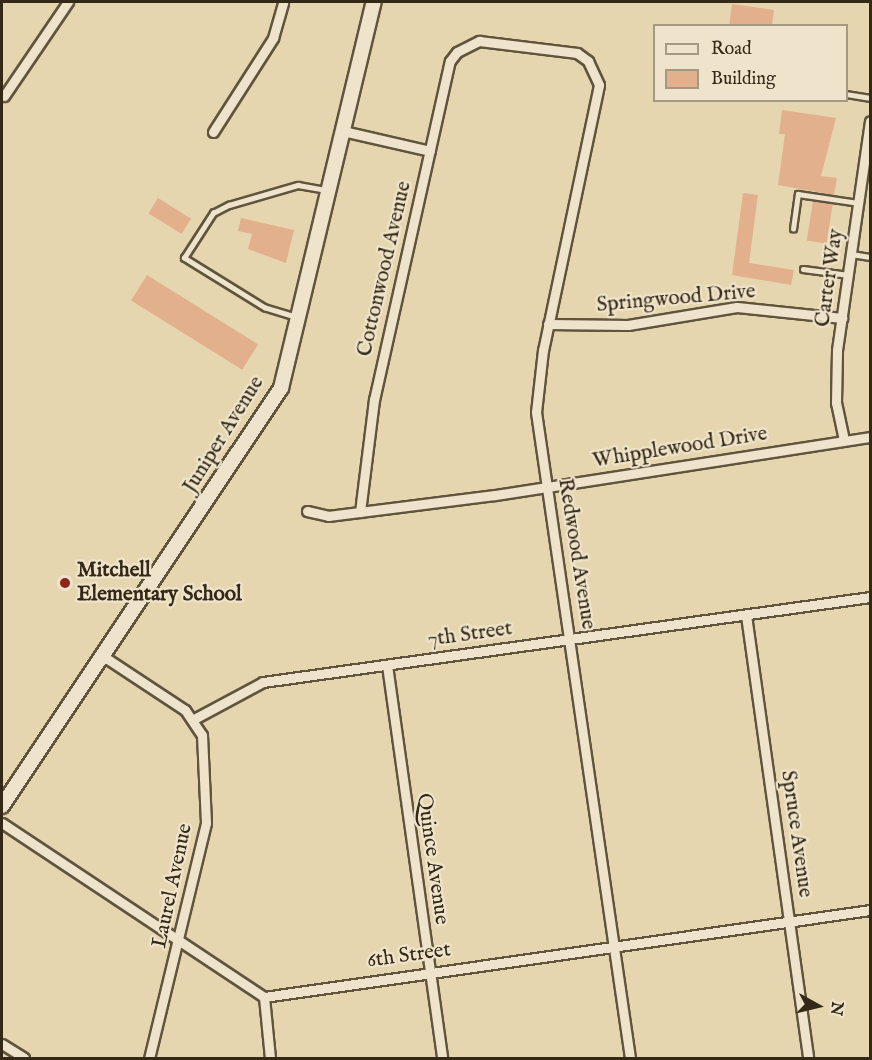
<!DOCTYPE html>
<style>
body{margin:0}
#map{position:relative;width:872px;height:1060px;overflow:hidden;background:#e6d6af;font-family:"IM FELL English",serif}
div>[style]{position:absolute}
[style*='--x']{left:calc(var(--x)*1px);top:calc(var(--y)*1px);width:calc(var(--w)*1px);rotate:calc(var(--a)*1deg)}
.building>*{inset:0;background:#e3b08e;transform-origin:0 0}
.roads{filter:drop-shadow(2px 0 #60543d) drop-shadow(-2px 0 #60543d) drop-shadow(0 2px #60543d) drop-shadow(0 -2px #60543d)}
.lane>*{height:4.5px;margin:-2.25px;padding:0 2.25px;transform-origin:2.25px;border-radius:2.25px;background:#efe4cb}
.street>*{height:9px;margin:-4.5px;padding:0 4.5px;transform-origin:4.5px;border-radius:4.5px;background:#efe4cb}
.secondary>*{height:14px;margin:-7px;padding:0 7px;transform-origin:7px;border-radius:7px;background:#efe4cb}
.dots>*{width:16px;height:16px;translate:-50% -50%;box-sizing:border-box;border:3px solid #efe4cb;border-radius:50%}
span{translate:-50% -50%;white-space:nowrap;text-align:center;line-height:1.15;-webkit-text-stroke:4.5px #efe4cb;paint-order:stroke}
.street-label{font-size:21px;color:#342817}
.poi-label{font-size:21px;color:#342817;font-weight:700}
.left{translate:0 -50%;text-align:left}
.frame{position:absolute;inset:0;border:3px solid #342817;pointer-events:none}
.legend{position:absolute;left:653px;top:24px;width:195px;height:78px;box-sizing:border-box;background:#efe4cb;border:2px solid #a49983;margin:0;padding:8px 10px;list-style:none;font-size:18px;color:#342817}
.legend li{display:flex;align-items:center;gap:12px;height:30px}
.legend b{width:30px;border:2px solid #a49983}
.north{position:absolute;left:788px;top:976px;width:60px;height:60px;-webkit-text-stroke:4px #efe4cb;paint-order:stroke;rotate:98deg;font-size:16px;font-weight:700;line-height:24px;text-align:center;color:#342817}
.north::after{content:'';display:block;margin:auto;width:21px;height:27px;background:#342817;clip-path:polygon(50% 0,100% 100%,50% 72%,0 100%)}
</style>
<div id="map">
<div class="building">
<div style="clip-path:polygon(732px 4px,774px 10px,772px 26px,729px 26px)"></div>
<div style="clip-path:polygon(782px 110px,836px 118px,821px 176px,837px 178px,834px 195px,778px 185px,785px 134px,779px 134px)"></div>
<div style="clip-path:polygon(743px 193px,758px 195px,749px 263px,794px 270px,791px 285px,732px 275px)"></div>
<div style="left:158px;top:198px;width:39px;height:18px;rotate:32deg"></div>
<div style="left:813px;top:201px;width:20px;height:40px;rotate:9deg"></div>
<div style="clip-path:polygon(241px 218px,294px 230px,286px 263px,248px 249px,252px 234px,238px 231px)"></div>
<div style="left:147px;top:275px;width:131px;height:30px;rotate:32deg"></div>
</div>
<div class="roads">
<div class="lane">
<div style="--x:846;--y:94;--w:24;--a:9"></div>
<div style="--x:793;--y:229;--w:35;--a:-82"></div>
<div style="--x:798;--y:194;--w:62;--a:8.4"></div>
<div style="--x:851;--y:254;--w:19;--a:9"></div>
<div style="--x:803;--y:269;--w:46;--a:7.4"></div>
<div style="--x:295;--y:317;--w:31;--a:-163"></div>
<div style="--x:265;--y:308;--w:95;--a:-148.3"></div>
<div style="--x:184;--y:258;--w:54;--a:-57.2"></div>
<div style="--x:213;--y:213;--w:18;--a:-27"></div>
<div style="--x:229;--y:205;--w:72;--a:-16.2"></div>
<div style="--x:298;--y:185;--w:29;--a:10"></div>
</div>
<div class="street">
<div style="--x:4;--y:96;--w:114;--a:-55.8"></div>
<div style="--x:343;--y:131;--w:89;--a:12.9"></div>
<div style="--x:213;--y:132;--w:112;--a:-57.4"></div>
<div style="--x:273;--y:38;--w:37;--a:-74"></div>
<div style="--x:548;--y:324;--w:80;--a:0.7"></div>
<div style="--x:628;--y:325;--w:110;--a:-9.4"></div>
<div style="--x:737;--y:307;--w:106;--a:6"></div>
<div style="--x:844;--y:440;--w:38;--a:-102"></div>
<div style="--x:836;--y:403;--w:53;--a:-88.9"></div>
<div style="--x:837;--y:350;--w:231;--a:-81.8"></div>
<div style="--x:307;--y:511;--w:22;--a:13"></div>
<div style="--x:328;--y:516;--w:168;--a:-7.2"></div>
<div style="--x:495;--y:495;--w:379;--a:-8.8"></div>
<div style="--x:360;--y:512;--w:113;--a:-82.9"></div>
<div style="--x:374;--y:400;--w:347;--a:-77.4"></div>
<div style="--x:450;--y:61;--w:11;--a:-52"></div>
<div style="--x:457;--y:52;--w:25;--a:-27"></div>
<div style="--x:479;--y:41;--w:99;--a:7"></div>
<div style="--x:577;--y:53;--w:14;--a:36"></div>
<div style="--x:588;--y:61;--w:26;--a:65"></div>
<div style="--x:599;--y:85;--w:271;--a:101.9"></div>
<div style="--x:543;--y:350;--w:62;--a:96.4"></div>
<div style="--x:536;--y:412;--w:653;--a:81.72"></div>
<div style="--x:746;--y:615;--w:447;--a:82"></div>
<div style="--x:103;--y:656;--w:98;--a:33.4"></div>
<div style="--x:185;--y:710;--w:30;--a:56"></div>
<div style="--x:202;--y:735;--w:88;--a:87.4"></div>
<div style="--x:206;--y:823;--w:242;--a:103.6"></div>
<div style="--x:387;--y:665;--w:397;--a:82"></div>
<div style="--x:194;--y:719;--w:78;--a:-28.2"></div>
<div style="--x:263;--y:682;--w:613;--a:-7.97"></div>
<div style="--x:2;--y:823;--w:315;--a:33.6"></div>
<div style="--x:264;--y:997;--w:612;--a:-8.17"></div>
<div style="--x:264;--y:997;--w:61;--a:84.4"></div>
<div style="--x:2;--y:1044;--w:26;--a:32"></div>
</div>
<div class="secondary">
<div style="--x:2;--y:806;--w:503;--a:-56.28"></div>
<div style="--x:281;--y:388;--w:397;--a:-76.5"></div>
</div>
</div>
<div class="dots">
<div style="left:65px;top:583px;background:#8f2418"></div>
</div>
<div class="street-label">
<span style="left:385px;top:269px;rotate:-77deg">Cottonwood Avenue</span>
<span style="left:830px;top:278px;rotate:-82deg">Carter Way</span>
<span style="left:676px;top:299px;rotate:-5deg">Springwood Drive</span>
<span style="left:224px;top:435px;rotate:-58deg">Juniper Avenue</span>
<span style="left:680px;top:448px;rotate:-9deg">Whipplewood Drive</span>
<span style="left:576px;top:554px;rotate:81deg">Redwood Avenue</span>
<span style="left:470px;top:635px;rotate:-8deg">7th Street</span>
<span style="left:796px;top:834px;rotate:82deg">Spruce Avenue</span>
<span style="left:432px;top:859px;rotate:82deg">Quince Avenue</span>
<span style="left:173px;top:886px;rotate:-78deg">Laurel Avenue</span>
<span style="left:409px;top:956px;rotate:-8deg">6th Street</span>
</div>
<div class="poi-label">
<span class="left" style="left:77px;top:583px">Mitchell<br>Elementary School</span>
</div>
<div class="frame"></div>
<ul class="legend">
<li><b style="height:8px;background:#efe4cb"></b>Road</li>
<li><b style="height:16px;background:#e3b08e"></b>Building</li>
</ul>
<div class="north">N</div>
</div>
